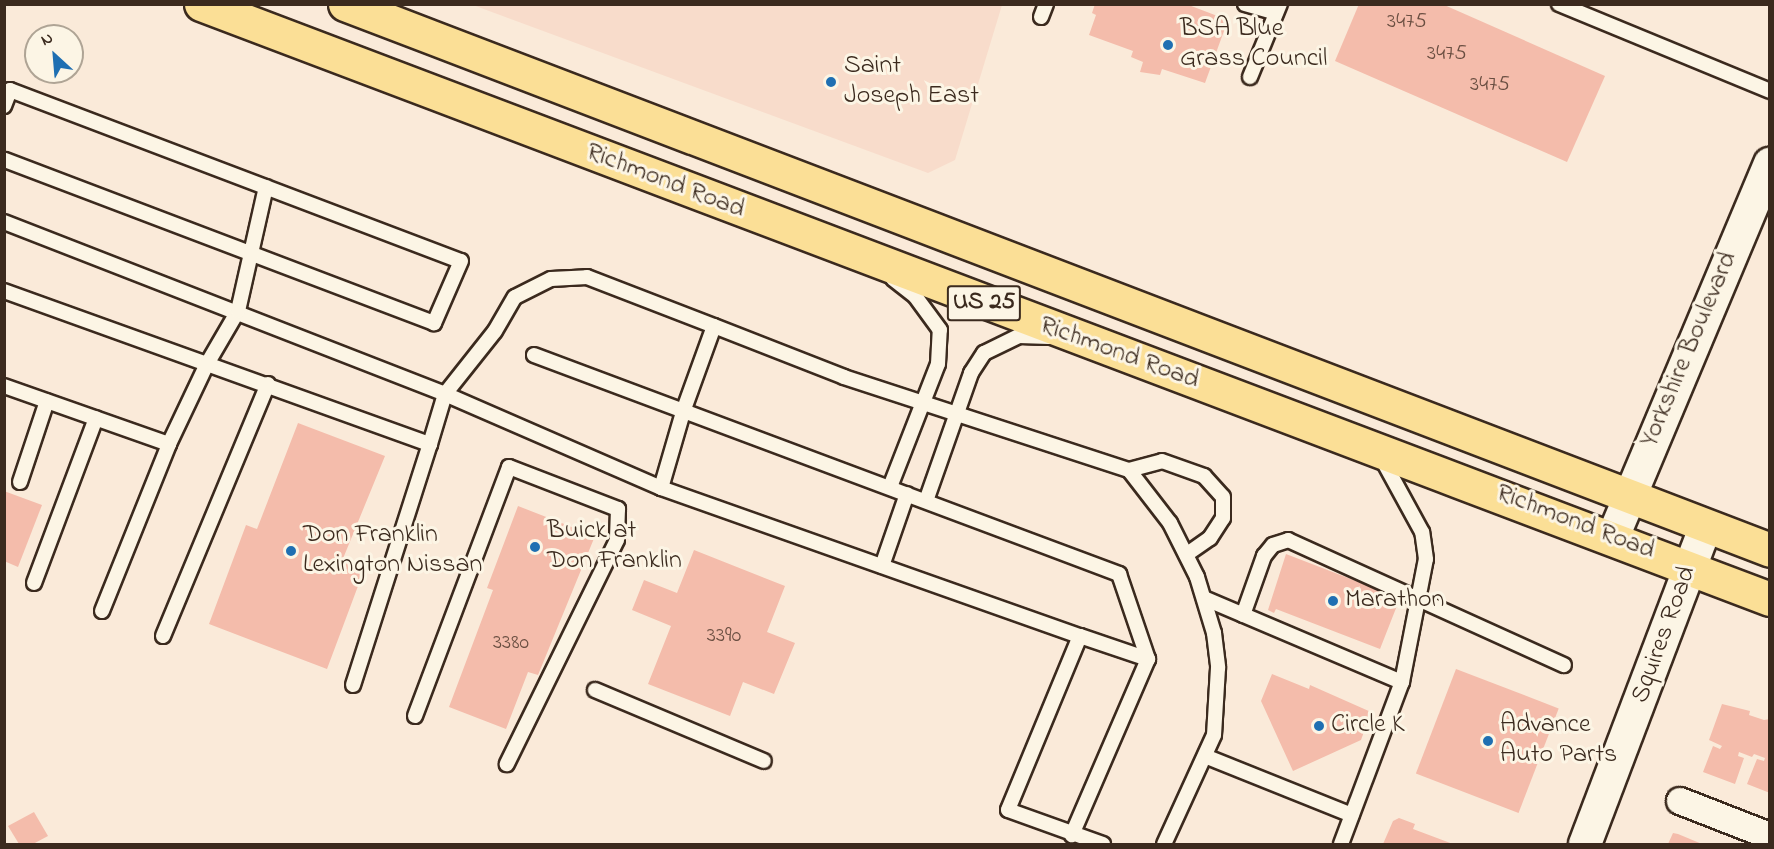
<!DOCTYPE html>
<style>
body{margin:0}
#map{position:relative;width:1774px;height:849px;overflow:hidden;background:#faead9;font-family:"Indie Flower",sans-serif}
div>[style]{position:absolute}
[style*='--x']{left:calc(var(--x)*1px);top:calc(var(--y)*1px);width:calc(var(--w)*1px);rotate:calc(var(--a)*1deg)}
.built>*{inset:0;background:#f8dccb}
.building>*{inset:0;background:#f4bcab;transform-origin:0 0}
.roads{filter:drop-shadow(2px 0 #3b2a1e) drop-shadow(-2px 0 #3b2a1e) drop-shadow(0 2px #3b2a1e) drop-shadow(0 -2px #3b2a1e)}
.service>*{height:14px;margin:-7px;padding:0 7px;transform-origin:7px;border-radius:7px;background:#fcf5e5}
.minor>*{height:26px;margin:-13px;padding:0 13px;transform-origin:13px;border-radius:13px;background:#fcf5e5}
.tertiary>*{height:32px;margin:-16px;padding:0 16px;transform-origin:16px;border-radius:16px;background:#fcf5e5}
.trunk>*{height:33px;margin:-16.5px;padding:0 16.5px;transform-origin:16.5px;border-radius:16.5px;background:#fbdf96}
.dots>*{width:16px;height:16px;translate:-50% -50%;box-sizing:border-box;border:3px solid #fcf5e5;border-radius:50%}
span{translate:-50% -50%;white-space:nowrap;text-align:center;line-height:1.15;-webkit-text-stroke:6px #fcf5e5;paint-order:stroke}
.number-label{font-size:22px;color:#694e41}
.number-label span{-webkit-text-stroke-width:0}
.shield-label span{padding:2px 4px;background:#fcf5e5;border:2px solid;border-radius:4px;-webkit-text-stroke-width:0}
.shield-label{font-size:24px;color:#3b2a1e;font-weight:700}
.poi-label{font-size:26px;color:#3b2a1e}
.left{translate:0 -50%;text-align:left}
.street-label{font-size:26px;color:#3b2a1e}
.frame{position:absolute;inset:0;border:6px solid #3b2a1e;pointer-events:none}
.north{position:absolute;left:24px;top:24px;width:60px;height:60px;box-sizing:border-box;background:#fcf5e5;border:2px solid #afa495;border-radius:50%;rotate:334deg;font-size:16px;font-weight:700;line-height:24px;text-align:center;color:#3b2a1e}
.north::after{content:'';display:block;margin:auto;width:21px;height:27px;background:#1f6fb2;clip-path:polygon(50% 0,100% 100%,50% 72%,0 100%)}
</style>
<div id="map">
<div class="built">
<div style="clip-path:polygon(473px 5px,1002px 5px,955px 160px,928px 173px)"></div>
</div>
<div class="building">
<div style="clip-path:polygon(1095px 4px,1186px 4px,1228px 20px,1205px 83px,1162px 69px,1160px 75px,1140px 72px,1143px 62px,1131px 57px,1133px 51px,1089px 35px,1096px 15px,1092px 13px)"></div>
<div style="clip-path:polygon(1359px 4px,1442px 4px,1605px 76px,1567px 162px,1335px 61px)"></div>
<div style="clip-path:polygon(298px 423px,385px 456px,342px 561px,364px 570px,327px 669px,209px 624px,246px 525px,257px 529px)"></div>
<div style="clip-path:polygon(4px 491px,42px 505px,18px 567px,4px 561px)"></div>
<div style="clip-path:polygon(518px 506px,595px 536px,538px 675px,528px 672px,506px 729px,449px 707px,493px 590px,487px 588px)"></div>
<div style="clip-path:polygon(694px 550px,785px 586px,767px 632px,795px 643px,774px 694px,743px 682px,730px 716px,648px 684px,671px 626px,632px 610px,644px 580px,677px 593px)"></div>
<div style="clip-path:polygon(1286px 554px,1400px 598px,1380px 649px,1276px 609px,1274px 613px,1268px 610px)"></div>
<div style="left:1456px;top:669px;width:110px;height:112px;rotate:21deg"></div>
<div style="clip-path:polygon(1272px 674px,1309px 689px,1310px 685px,1371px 712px,1361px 740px,1293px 771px,1261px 701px)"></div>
<div style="clip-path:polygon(1722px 704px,1750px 711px,1749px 715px,1764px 720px,1770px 719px,1770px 793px,1747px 784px,1757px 759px,1764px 761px,1765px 758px,1754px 754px,1752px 757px,1739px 752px,1738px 756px,1744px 758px,1735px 784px,1703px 772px,1713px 746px,1720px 749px,1722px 746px,1709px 740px)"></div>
<div style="clip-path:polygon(34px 812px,48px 836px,33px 844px,19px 844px,8px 826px)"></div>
<div style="clip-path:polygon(1399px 818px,1415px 824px,1413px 829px,1453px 844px,1383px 844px,1393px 821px)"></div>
<div style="clip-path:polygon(1673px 833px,1678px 834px,1702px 844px,1668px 844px)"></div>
</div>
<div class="roads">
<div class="service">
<div style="--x:1245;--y:4;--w:32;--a:16"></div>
<div style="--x:1559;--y:4;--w:228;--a:22.4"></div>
<div style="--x:1041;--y:17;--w:14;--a:-69"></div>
<div style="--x:1250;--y:77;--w:79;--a:-67.7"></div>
<div style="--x:4;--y:106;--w:17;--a:-69"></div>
<div style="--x:10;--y:90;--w:482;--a:20.8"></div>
<div style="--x:461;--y:261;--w:68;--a:113.5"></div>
<div style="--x:434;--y:323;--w:460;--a:-159.2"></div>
<div style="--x:4;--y:222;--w:473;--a:21.3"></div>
<div style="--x:445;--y:394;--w:236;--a:23.5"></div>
<div style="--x:661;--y:488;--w:82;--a:-73.8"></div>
<div style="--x:684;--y:409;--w:88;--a:-70.1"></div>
<div style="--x:714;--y:326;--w:140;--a:21.4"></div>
<div style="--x:844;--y:377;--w:300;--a:18.1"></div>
<div style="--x:1129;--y:470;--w:67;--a:52.3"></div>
<div style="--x:1170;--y:523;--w:60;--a:63.4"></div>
<div style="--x:1197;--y:577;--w:59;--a:73.1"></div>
<div style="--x:1214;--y:633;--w:35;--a:83"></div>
<div style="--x:1218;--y:668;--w:67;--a:93.4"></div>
<div style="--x:1214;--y:735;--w:120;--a:114.6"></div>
<div style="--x:4;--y:291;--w:453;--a:19.8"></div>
<div style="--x:430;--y:444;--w:52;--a:-73.3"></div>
<div style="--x:445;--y:394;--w:80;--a:-51.6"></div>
<div style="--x:495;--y:331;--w:39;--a:-60"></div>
<div style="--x:515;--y:297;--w:40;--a:-26.6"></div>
<div style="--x:551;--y:279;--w:36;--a:-3"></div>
<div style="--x:587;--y:277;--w:136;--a:21.1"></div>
<div style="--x:534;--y:355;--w:625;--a:20.52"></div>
<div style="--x:1119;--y:574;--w:90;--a:71.2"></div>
<div style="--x:1148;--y:659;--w:192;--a:113.4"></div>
<div style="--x:4;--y:386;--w:175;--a:19.4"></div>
<div style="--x:1129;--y:470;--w:34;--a:-15"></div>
<div style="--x:1162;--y:461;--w:45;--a:19.7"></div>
<div style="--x:1204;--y:476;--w:28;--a:48"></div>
<div style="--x:1223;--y:497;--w:21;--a:90"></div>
<div style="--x:1223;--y:518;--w:24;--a:123"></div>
<div style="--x:1210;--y:538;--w:29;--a:145"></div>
<div style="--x:20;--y:482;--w:85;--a:-71.6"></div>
<div style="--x:890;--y:487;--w:132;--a:-68.7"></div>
<div style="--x:938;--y:364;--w:34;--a:-87"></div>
<div style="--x:940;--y:330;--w:42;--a:-126.3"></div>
<div style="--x:915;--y:296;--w:28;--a:-142"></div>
<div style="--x:661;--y:488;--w:444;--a:19.5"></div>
<div style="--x:1080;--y:636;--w:188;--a:112.5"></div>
<div style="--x:1008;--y:810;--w:101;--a:19.7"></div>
<div style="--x:926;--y:501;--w:136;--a:-70.6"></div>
<div style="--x:971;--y:373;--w:24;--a:-57"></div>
<div style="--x:984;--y:353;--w:39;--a:-26"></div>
<div style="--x:1019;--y:336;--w:30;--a:2"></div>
<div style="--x:882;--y:566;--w:76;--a:-70.9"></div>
<div style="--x:34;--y:583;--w:176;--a:-69.4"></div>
<div style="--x:1206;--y:599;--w:213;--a:23"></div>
<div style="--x:102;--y:611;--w:180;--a:-68.1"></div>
<div style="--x:169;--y:444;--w:89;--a:-64.6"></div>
<div style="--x:207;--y:364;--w:61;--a:-59.7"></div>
<div style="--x:238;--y:311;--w:127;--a:-77.3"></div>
<div style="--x:1243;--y:615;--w:63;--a:-70.4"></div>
<div style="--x:1264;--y:556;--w:14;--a:-51"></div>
<div style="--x:1273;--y:545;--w:16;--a:-18"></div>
<div style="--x:1288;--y:540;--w:303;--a:24.4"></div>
<div style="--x:163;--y:636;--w:273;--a:-67.4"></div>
<div style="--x:1080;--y:636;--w:72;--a:18.7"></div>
<div style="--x:353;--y:685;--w:253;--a:-72.3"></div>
<div style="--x:595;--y:690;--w:183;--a:22.8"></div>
<div style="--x:415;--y:716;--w:266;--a:-69.3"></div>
<div style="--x:509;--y:467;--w:117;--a:21.1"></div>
<div style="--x:618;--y:509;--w:31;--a:92"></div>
<div style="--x:617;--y:540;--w:250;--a:116.2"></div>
<div style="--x:1205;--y:756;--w:158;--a:21.9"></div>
<div style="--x:1341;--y:844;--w:173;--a:-69.4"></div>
<div style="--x:1402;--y:682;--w:125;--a:-79"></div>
<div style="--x:1426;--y:559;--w:27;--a:-98"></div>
<div style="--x:1422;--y:532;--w:85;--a:-118.7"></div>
</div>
<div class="minor">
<div style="--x:1680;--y:801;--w:97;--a:21.3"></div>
</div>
<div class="tertiary">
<div style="--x:1613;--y:537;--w:405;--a:-67.2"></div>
<div style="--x:1585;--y:844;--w:340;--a:-69.2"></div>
</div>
<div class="trunk">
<div style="--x:201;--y:4;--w:1678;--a:20.77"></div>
<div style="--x:345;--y:4;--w:1526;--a:20.96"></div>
</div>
</div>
<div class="dots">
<div style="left:1168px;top:45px;background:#1f6fb2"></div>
<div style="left:831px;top:82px;background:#1f6fb2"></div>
<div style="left:535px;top:547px;background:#1f6fb2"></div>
<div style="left:291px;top:551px;background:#1f6fb2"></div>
<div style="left:1333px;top:601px;background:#1f6fb2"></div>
<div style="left:1319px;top:726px;background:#1f6fb2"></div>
<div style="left:1488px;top:741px;background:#1f6fb2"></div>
</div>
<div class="number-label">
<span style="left:1407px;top:23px">3475</span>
<span style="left:1447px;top:55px">3475</span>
<span style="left:1490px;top:86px">3475</span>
<span style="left:724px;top:637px">3390</span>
<span style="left:511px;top:644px">3380</span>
</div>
<div class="shield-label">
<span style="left:984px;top:303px">US 25</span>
</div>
<div class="poi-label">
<span class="left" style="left:1180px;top:45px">BSA Blue<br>Grass Council</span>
<span class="left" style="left:844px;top:82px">Saint<br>Joseph East</span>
<span class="left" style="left:547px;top:547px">Buick at<br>Don Franklin</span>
<span class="left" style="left:303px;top:551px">Don Franklin<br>Lexington Nissan</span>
<span class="left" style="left:1345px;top:601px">Marathon</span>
<span class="left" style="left:1331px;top:726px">Circle K</span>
<span class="left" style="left:1500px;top:741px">Advance<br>Auto Parts</span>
</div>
<div class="street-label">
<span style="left:665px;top:182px;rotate:21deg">Richmond Road</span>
<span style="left:1690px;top:350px;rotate:-67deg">Yorkshire Boulevard</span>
<span style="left:1119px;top:354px;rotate:20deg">Richmond Road</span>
<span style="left:1575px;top:523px;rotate:21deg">Richmond Road</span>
<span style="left:1665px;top:635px;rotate:-70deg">Squires Road</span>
</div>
<div class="frame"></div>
<div class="north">N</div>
</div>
